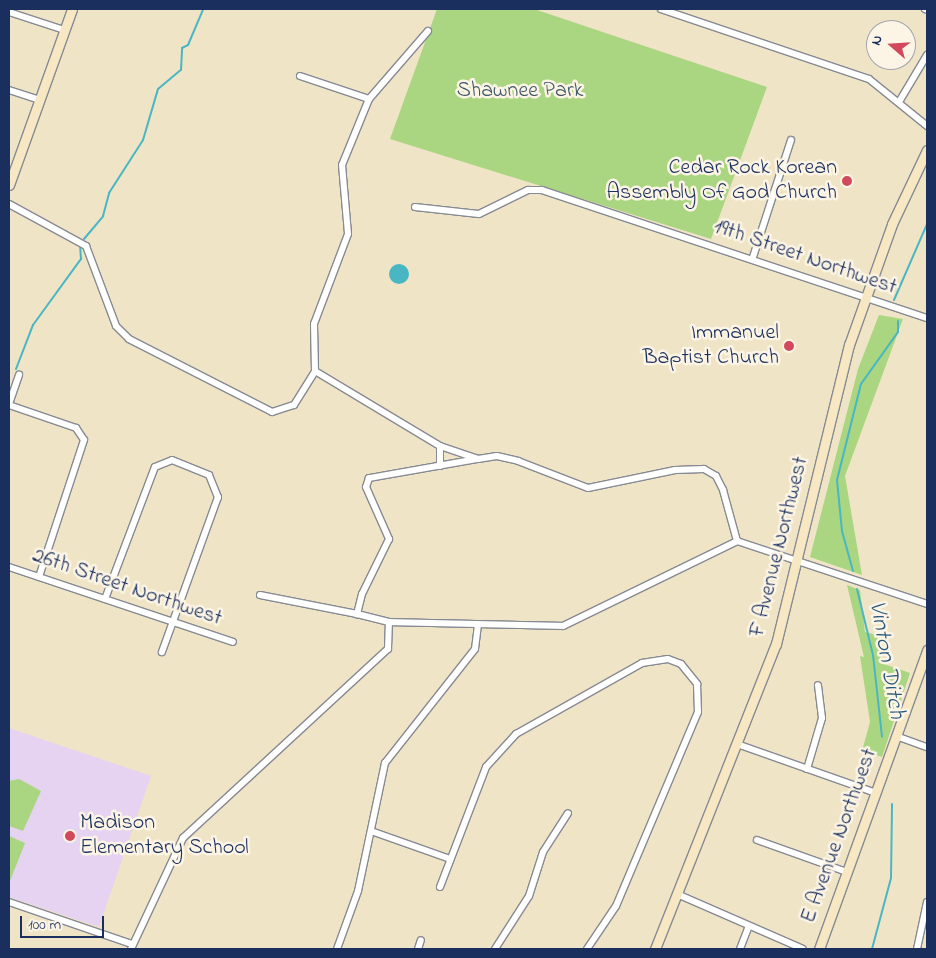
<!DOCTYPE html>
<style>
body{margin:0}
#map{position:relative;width:936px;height:958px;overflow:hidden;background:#f0e4c7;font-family:"Indie Flower",sans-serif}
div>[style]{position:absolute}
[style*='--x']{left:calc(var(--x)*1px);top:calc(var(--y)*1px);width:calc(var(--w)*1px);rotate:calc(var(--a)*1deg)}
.built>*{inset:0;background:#e5d3f1}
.green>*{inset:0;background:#aad581}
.water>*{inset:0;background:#49b6c4}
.round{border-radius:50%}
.stream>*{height:2px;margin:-1px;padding:0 1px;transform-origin:1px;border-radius:1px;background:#49b6c4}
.roads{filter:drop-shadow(1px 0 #868a92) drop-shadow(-1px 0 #868a92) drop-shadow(0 1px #868a92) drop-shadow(0 -1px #868a92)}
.street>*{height:6px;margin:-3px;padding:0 3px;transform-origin:3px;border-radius:3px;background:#fff}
.secondary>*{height:9px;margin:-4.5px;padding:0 4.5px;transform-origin:4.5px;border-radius:4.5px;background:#f7e8c3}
.dots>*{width:14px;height:14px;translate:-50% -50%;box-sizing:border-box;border:2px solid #fcf5e5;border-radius:50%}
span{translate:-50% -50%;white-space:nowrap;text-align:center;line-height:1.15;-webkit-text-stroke:5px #fcf5e5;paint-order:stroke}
.park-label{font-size:22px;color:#3f5867}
.poi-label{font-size:22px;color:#1b2f5e}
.right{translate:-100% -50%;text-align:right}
.left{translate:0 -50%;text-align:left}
.street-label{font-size:22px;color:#1b2f5e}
.water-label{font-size:24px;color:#29587d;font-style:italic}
.frame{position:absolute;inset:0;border:10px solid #1b2f5e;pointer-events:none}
.north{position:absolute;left:866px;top:20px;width:50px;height:50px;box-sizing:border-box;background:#fcf5e5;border:1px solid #a2a6af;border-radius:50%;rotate:289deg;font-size:14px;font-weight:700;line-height:20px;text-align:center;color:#1b2f5e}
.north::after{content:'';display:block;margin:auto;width:18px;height:22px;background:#d1495b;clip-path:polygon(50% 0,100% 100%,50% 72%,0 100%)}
.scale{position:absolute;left:20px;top:916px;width:84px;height:22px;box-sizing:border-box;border:2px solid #1b2f5e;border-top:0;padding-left:6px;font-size:15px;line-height:18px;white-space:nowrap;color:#1b2f5e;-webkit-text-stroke:4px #fcf5e5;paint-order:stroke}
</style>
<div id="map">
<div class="built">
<div style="clip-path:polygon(9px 728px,151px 776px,99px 927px,9px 897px)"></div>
</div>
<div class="green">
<div style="clip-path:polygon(437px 9px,534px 9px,767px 87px,711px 239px,390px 139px)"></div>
<div style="clip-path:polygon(879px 315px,903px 319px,845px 476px,862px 575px,810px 557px,858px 369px)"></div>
<div style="clip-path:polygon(847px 585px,860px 590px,865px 632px,877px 635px,881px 663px,910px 673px,882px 757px,862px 751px,870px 722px,860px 656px,864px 657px)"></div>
<div style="clip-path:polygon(19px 779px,41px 791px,23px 831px,9px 826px,9px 781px)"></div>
<div style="clip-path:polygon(9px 836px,25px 843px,10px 881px,9px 880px)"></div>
</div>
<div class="water">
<div class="round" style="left:389px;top:264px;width:20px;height:20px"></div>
</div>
<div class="stream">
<div style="--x:84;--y:239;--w:30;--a:-50"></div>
<div style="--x:103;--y:216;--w:24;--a:-75"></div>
<div style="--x:109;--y:193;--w:63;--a:-57.3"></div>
<div style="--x:143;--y:140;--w:53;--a:-73.6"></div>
<div style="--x:158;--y:89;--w:30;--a:-40"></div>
<div style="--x:181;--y:70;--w:22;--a:-87"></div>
<div style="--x:182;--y:48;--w:7;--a:-27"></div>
<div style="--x:188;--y:45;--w:39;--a:-67"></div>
<div style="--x:894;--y:300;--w:83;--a:-66.5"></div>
<div style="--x:16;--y:369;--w:47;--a:-68.9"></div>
<div style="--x:33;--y:325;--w:82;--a:-54"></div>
<div style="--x:81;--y:259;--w:13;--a:-94"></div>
<div style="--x:853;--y:571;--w:41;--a:-105.4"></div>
<div style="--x:842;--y:531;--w:51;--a:-95.6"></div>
<div style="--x:837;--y:480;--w:99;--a:-76"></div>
<div style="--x:861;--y:384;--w:64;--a:-54.6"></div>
<div style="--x:898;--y:332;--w:11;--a:-90"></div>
<div style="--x:857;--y:589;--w:68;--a:76.4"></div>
<div style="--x:873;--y:655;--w:82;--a:83.7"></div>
<div style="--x:872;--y:949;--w:73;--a:-75"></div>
<div style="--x:891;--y:878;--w:74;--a:-89.2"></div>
</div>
<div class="roads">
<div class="street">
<div style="--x:661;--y:9;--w:219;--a:18.6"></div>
<div style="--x:869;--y:79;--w:75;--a:39"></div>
<div style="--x:925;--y:9;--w:2;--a:27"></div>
<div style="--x:9;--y:12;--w:58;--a:18.1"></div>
<div style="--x:428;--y:31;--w:90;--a:130.9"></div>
<div style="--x:369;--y:99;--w:71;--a:112.2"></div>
<div style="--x:342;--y:165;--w:69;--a:85"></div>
<div style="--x:348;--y:234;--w:96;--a:110.7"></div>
<div style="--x:314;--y:324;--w:47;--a:88.8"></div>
<div style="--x:315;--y:371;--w:146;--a:31"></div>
<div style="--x:440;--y:446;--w:40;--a:18.9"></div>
<div style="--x:478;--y:459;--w:19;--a:-9"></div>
<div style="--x:497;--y:456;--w:22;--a:13"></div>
<div style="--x:518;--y:461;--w:75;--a:21.1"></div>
<div style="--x:588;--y:488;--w:89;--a:-11.7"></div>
<div style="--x:675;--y:470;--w:29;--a:-2"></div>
<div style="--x:704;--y:469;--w:14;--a:30"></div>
<div style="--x:716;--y:476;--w:16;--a:63"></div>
<div style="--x:723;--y:490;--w:53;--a:74.6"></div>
<div style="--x:300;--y:76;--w:73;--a:18.4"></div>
<div style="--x:9;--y:90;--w:32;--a:18"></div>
<div style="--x:899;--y:102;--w:55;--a:-59.2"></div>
<div style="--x:9;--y:204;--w:88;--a:28.6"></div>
<div style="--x:86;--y:246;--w:85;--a:69.4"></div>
<div style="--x:116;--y:326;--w:18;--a:45"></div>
<div style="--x:129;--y:339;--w:161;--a:27"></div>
<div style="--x:272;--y:412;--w:23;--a:-18"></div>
<div style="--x:294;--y:405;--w:40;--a:-58"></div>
<div style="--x:415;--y:207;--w:64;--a:6.2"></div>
<div style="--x:479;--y:214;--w:55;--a:-26.1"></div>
<div style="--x:528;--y:190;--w:14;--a:0"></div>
<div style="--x:542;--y:190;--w:406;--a:18.4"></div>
<div style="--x:753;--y:257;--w:123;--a:-72"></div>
<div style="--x:9;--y:404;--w:31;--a:-71"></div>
<div style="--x:9;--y:405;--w:71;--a:18.9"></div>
<div style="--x:76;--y:428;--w:14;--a:56"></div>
<div style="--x:84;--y:440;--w:144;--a:108.2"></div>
<div style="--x:477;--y:459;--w:110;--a:170"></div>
<div style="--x:369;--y:478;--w:9;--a:108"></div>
<div style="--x:366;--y:487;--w:57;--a:66.1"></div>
<div style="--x:389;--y:539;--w:61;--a:116.1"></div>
<div style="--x:362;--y:594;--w:21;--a:104"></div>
<div style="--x:357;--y:614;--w:33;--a:14"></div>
<div style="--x:389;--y:622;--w:174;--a:1.3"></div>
<div style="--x:563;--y:626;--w:194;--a:-26"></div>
<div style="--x:737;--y:541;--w:200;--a:18.3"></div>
<div style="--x:440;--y:466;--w:20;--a:-90"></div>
<div style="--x:9;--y:567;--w:236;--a:18.5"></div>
<div style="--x:260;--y:595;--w:99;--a:11.1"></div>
<div style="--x:105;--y:599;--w:141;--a:-69.3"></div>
<div style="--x:155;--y:467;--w:18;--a:-22"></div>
<div style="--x:172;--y:460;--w:40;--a:22"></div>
<div style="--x:209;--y:475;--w:24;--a:68"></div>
<div style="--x:218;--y:497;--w:165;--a:109.9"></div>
<div style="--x:896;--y:736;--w:33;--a:20"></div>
<div style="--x:737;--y:744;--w:147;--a:19.4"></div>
<div style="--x:807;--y:769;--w:53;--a:-73.6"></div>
<div style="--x:822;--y:718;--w:33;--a:-97"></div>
<div style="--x:371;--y:831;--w:84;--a:19.5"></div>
<div style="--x:757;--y:840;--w:96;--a:19.6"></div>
<div style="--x:440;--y:887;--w:129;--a:-69"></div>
<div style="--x:486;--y:767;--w:45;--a:-47.7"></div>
<div style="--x:516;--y:734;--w:145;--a:-29.4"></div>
<div style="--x:642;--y:663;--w:26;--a:-9"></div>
<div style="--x:668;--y:659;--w:14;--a:21"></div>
<div style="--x:681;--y:664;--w:26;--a:51"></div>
<div style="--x:697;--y:684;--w:28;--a:88"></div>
<div style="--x:698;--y:712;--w:211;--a:112.9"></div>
<div style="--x:616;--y:906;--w:52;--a:124"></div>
<div style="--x:677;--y:894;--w:137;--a:23.6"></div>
<div style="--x:9;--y:902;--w:130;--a:18.9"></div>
<div style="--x:131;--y:949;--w:123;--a:-64.9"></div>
<div style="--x:183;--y:838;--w:279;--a:-42.7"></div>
<div style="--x:388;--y:649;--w:27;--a:-88"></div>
<div style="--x:337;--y:949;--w:62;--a:-70.1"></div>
<div style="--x:358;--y:891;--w:131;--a:-78.1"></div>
<div style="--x:385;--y:763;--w:145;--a:-51.7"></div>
<div style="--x:475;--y:649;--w:25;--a:-83"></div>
<div style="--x:418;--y:949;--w:9;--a:-72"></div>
<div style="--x:495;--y:949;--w:63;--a:-57.3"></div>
<div style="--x:529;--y:896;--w:46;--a:-72.3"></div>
<div style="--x:543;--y:852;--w:46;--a:-57.3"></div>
<div style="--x:740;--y:949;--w:22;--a:-69"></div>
<div style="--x:917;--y:949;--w:48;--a:-78"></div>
</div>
<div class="secondary">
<div style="--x:9;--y:185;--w:187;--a:-70.3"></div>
<div style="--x:655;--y:949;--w:328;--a:-68.4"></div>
<div style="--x:776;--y:644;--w:308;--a:-76.3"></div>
<div style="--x:849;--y:345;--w:128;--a:-70.4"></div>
<div style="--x:892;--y:224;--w:82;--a:-64.7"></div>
<div style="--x:819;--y:949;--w:318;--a:-70.1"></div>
</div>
</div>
<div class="dots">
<div style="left:847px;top:181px;background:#d1495b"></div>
<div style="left:789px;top:346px;background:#d1495b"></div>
<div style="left:70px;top:836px;background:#d1495b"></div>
</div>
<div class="park-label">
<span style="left:520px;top:92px">Shawnee Park</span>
</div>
<div class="poi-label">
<span class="right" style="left:837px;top:181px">Cedar Rock Korean<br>Assembly Of God Church</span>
<span class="right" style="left:779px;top:346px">Immanuel<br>Baptist Church</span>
<span class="left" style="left:80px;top:836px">Madison<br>Elementary School</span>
</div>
<div class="street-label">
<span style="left:805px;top:258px;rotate:19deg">19th Street Northwest</span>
<span style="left:780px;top:547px;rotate:-76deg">F Avenue Northwest</span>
<span style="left:127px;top:588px;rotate:19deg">26th Street Northwest</span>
<span style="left:840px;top:836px;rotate:-70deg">E Avenue Northwest</span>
</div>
<div class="water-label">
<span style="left:886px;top:660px;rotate:80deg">Vinton Ditch</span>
</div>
<div class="frame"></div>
<div class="north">N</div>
<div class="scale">100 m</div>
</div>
